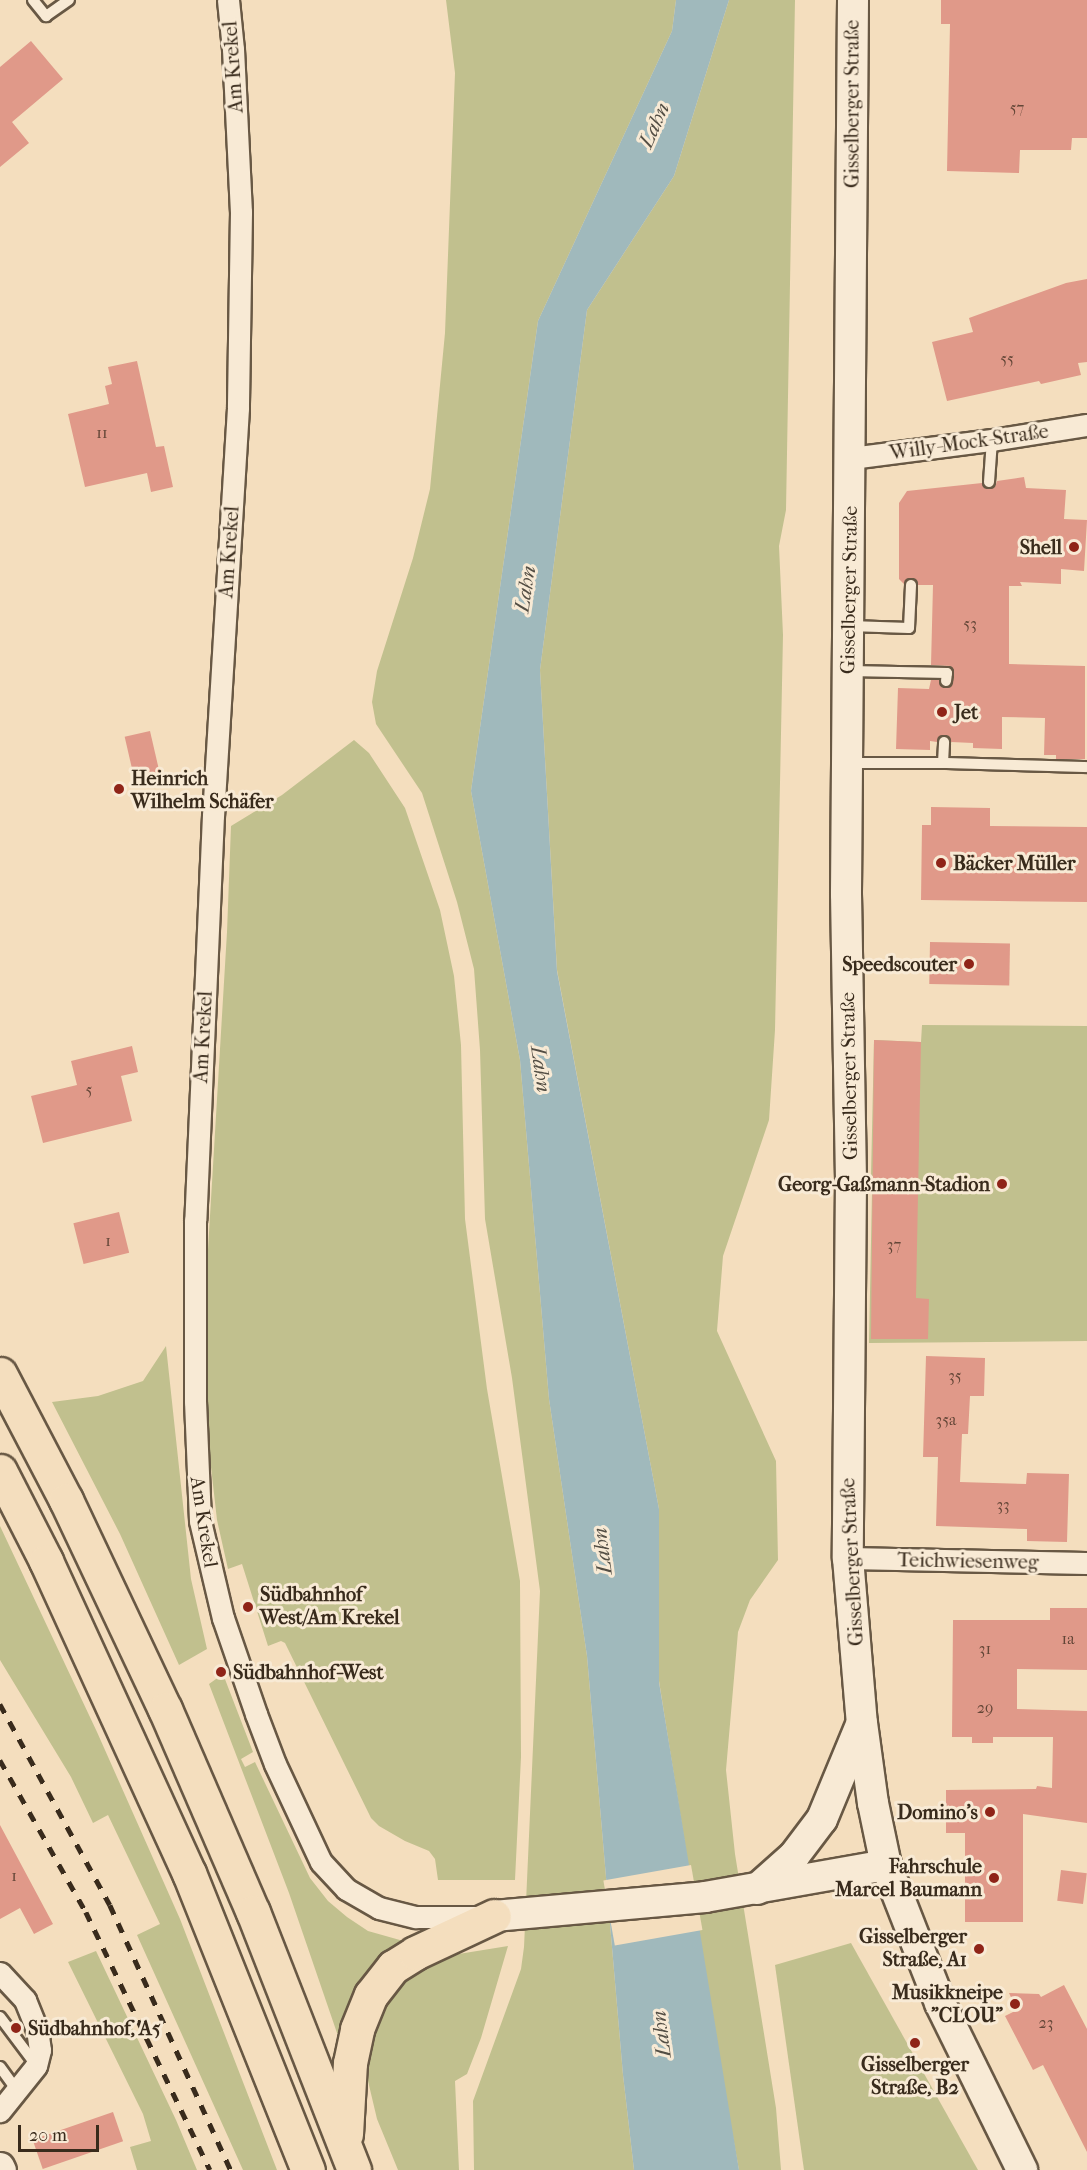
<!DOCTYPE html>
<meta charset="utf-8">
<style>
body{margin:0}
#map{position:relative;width:1087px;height:2170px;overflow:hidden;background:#f4debe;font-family:"IM FELL French Canon",serif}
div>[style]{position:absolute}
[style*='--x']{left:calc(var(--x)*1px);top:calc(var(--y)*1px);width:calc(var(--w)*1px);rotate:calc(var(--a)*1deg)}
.green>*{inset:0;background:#c1c08e}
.water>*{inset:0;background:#a0b9bc}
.pier>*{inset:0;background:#f4debe;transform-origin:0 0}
.building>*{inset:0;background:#e09989;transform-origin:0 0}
.roads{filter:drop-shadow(2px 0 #685844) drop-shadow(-2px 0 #685844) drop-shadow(0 2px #685844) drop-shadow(0 -2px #685844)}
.service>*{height:10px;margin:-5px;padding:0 5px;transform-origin:5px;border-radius:5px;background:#f8ead5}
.minor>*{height:21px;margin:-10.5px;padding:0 10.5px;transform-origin:10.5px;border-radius:10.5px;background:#f8ead5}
.tertiary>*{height:27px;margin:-13.5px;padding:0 13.5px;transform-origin:13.5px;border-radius:13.5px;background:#f8ead5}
.secondary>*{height:30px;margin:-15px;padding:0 15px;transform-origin:15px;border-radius:15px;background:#f8ead5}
.trunk>*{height:33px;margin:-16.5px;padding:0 16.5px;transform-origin:16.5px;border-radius:16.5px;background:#f4debe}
.rail>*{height:4.5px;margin-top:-2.25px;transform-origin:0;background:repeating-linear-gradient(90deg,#392b1c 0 10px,transparent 0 20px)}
.dots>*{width:16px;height:16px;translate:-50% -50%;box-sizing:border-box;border:3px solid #f8ead5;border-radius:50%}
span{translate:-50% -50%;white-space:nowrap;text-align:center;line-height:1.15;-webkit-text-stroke:6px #f8ead5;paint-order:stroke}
.number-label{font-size:16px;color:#634637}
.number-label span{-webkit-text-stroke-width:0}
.street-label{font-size:20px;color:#392b1c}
.poi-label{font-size:20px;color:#392b1c;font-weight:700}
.right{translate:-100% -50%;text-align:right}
.left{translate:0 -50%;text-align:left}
.water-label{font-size:21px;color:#534e44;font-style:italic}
.scale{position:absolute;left:18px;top:2125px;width:81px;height:27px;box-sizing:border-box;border:3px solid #392b1c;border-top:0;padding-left:8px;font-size:18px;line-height:21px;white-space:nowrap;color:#392b1c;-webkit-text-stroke:4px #f8ead5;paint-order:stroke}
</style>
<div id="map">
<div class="green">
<div style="clip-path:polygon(446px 0,676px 0,672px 31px,538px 321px,471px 791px,520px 1060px,549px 1399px,587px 1656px,623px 2075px,634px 2170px,474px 2170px,473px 2101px,521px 1969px,524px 1947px,540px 1591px,512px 1378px,485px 1219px,480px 1050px,474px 969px,457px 902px,422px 793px,376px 724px,372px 702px,377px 671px,413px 558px,430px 489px,445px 333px,455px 73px)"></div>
<div style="clip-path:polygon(729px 0,795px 0,786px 510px,779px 546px,783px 635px,775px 1030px,769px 1120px,723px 1256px,717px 1331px,776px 1461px,778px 1560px,750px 1600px,738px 1632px,726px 1770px,735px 1854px,776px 2108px,781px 2170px,739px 2170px,721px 2071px,659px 1681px,659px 1509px,557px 970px,540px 670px,587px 310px,674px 176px)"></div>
<div style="clip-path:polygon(354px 740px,369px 753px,405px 808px,440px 910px,454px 976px,461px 1045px,465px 1219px,487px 1389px,520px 1581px,521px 1757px,515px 1880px,438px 1880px,435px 1859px,429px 1851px,405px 1841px,379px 1826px,371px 1818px,285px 1643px,281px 1641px,268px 1646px,242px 1564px,228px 1569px,217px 1520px,207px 1432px,206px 1283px,227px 932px,231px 826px,282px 795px)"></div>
<div style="clip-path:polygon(922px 1025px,1087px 1026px,1087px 1341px,869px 1343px,872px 1191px,917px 1191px,918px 1177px,871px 1176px,874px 1040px,921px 1042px)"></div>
<div style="clip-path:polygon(166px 1346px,191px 1579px,207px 1649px,179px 1665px,120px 1534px,52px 1402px,98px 1396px,143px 1381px)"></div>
<div style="clip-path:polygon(0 1526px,97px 1732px,180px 1919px,277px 2170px,243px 2170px,137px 1935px,160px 1924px,108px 1815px,93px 1823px,71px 1777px,0 1660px)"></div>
<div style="clip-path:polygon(223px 1674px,253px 1752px,241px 1759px,245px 1767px,255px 1762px,310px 1878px,328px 1901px,347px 1917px,368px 1931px,407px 1942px,341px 2033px,337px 2033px,289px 1893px,209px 1684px)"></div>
<div style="clip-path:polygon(851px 1943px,978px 2170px,804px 2170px,775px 1965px)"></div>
<div style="clip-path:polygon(508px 1946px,481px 2038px,467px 2074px,455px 2081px,459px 2170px,398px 2170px,377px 2119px,368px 2081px,371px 2036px,393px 1993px,417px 1972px,440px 1957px)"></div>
<div style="clip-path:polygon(96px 1951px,176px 2120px,197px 2170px,137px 2170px,130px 2147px,151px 2141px,143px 2114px,68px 1962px)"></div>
</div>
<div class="water">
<div style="clip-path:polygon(676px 0,729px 0,674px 176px,587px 310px,540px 670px,557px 971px,659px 1509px,659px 1682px,739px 2170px,634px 2170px,623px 2075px,587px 1656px,549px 1399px,520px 1060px,471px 791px,538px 321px,672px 31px)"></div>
</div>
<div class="pier">
<div style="left:691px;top:1865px;width:66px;height:89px;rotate:80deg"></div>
</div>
<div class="building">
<div style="clip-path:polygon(941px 0,1087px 0,1087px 138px,1072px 138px,1071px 150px,1020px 150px,1019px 173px,947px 171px,950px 24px,941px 24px)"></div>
<div style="clip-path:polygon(31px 41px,63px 79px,12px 122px,29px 143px,0 167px,0 67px)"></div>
<div style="clip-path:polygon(1087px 279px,1087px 362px,1078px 363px,1081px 375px,1041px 384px,1039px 381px,947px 401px,932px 342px,973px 332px,969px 318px,1066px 283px)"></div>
<div style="clip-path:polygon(137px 361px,156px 447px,164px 446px,173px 487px,151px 492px,147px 473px,85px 487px,68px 414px,109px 404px,105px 386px,112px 384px,108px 367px)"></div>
<div style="clip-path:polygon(1024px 477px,1026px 488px,1066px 490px,1064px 519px,1087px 520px,1084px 571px,1061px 569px,1061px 584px,1020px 582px,1022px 586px,1009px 586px,1009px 664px,1085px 666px,1085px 759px,1056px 759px,1056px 755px,1044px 755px,1045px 718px,1002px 717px,1002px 749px,973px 748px,973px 743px,951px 742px,949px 736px,944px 735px,937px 742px,930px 741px,930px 750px,896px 749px,898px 688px,929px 689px,931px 680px,939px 680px,941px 687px,948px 688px,952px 685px,954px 674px,951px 666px,931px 665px,933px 585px,918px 585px,912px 578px,904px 584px,899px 579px,899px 503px,907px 491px,982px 483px,989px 489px,995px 487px,997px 481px)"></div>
<div style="left:150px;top:731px;width:47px;height:26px;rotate:77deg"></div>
<div style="clip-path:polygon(931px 807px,990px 808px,990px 826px,1087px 827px,1087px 902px,921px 900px,922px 825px,931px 825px)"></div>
<div style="left:930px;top:942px;width:80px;height:42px;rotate:1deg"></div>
<div style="clip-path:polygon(874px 1040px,921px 1042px,916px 1298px,929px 1299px,928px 1339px,871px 1339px)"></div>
<div style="clip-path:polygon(132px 1046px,138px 1072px,121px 1076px,132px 1121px,43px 1143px,31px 1096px,77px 1085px,71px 1061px)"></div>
<div style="left:119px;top:1212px;width:42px;height:47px;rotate:76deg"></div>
<div style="clip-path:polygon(926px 1356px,985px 1358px,984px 1396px,970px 1396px,968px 1434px,962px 1434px,960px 1482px,1026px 1484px,1027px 1473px,1069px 1474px,1067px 1542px,1027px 1541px,1027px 1529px,936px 1526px,938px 1457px,923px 1457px)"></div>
<div style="clip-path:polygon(1050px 1608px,1087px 1608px,1087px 1670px,1017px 1669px,1017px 1709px,1087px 1711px,1087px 1823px,1023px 1814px,1023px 1922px,965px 1922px,965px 1833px,946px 1833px,946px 1790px,1036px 1789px,1037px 1786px,1052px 1788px,1053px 1737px,993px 1737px,993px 1743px,972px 1743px,972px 1737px,952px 1737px,953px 1620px,1050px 1620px)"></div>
<div style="clip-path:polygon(0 1825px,53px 1924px,34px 1934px,20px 1908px,0 1919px)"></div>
<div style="left:1061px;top:1870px;width:26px;height:31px;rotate:7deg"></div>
<div style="clip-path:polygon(1064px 1985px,1087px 2029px,1087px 2152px,1043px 2065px,1033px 2070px,1005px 2016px,1017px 2010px,1009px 1993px,1039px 1994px,1041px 1997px)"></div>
<div style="left:113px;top:2112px;width:31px;height:85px;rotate:71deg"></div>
</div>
<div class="roads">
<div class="service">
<div style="--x:33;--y:0;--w:21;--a:51"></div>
<div style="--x:46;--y:16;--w:28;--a:-35"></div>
<div style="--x:989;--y:482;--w:42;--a:-85.9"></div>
<div style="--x:850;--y:626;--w:59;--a:1.9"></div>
<div style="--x:909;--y:628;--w:43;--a:-87.3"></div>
<div style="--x:850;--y:671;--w:97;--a:1.2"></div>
<div style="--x:947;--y:673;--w:8;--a:97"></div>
<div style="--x:850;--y:763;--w:93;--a:0"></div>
<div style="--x:943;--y:763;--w:21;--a:-87"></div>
<div style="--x:943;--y:763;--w:144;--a:1.6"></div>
<div style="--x:0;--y:2017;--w:60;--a:53.1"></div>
<div style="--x:0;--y:2067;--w:29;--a:54"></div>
</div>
<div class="minor">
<div style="--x:228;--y:0;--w:49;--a:84.2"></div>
<div style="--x:233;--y:49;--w:163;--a:87.2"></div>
<div style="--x:241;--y:212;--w:196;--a:90.9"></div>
<div style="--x:238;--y:408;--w:408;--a:93.5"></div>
<div style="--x:213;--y:815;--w:405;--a:92.5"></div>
<div style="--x:195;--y:1220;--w:181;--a:90"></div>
<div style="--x:195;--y:1401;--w:120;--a:87.6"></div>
<div style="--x:200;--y:1521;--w:100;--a:76.7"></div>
<div style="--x:223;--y:1618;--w:102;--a:71"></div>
<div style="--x:256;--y:1714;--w:53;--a:69.2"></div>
<div style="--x:275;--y:1764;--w:108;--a:64.9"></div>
<div style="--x:321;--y:1862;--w:37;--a:47"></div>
<div style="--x:346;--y:1889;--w:38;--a:30"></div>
<div style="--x:379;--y:1908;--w:38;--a:14"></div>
<div style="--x:416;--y:1917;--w:64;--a:0"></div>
<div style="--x:851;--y:458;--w:142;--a:-7.3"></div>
<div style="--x:992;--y:440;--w:96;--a:-9"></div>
<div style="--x:848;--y:1558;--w:239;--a:1.2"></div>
<div style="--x:0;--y:1973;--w:37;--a:47"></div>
<div style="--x:25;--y:2000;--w:31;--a:68"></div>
<div style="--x:37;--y:2029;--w:21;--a:82"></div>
<div style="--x:40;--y:2050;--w:16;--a:104"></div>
<div style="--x:36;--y:2066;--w:58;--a:128.7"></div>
</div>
<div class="tertiary">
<div style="--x:0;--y:2166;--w:4;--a:63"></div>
</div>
<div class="secondary">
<div style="--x:853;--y:0;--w:894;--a:90.45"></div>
<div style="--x:846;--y:894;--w:286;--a:89"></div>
<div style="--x:851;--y:1180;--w:378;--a:90.5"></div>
<div style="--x:848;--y:1558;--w:166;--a:85.2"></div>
<div style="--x:862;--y:1723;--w:81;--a:82.2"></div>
<div style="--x:873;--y:1803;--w:63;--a:78.2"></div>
<div style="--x:886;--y:1865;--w:148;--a:68.6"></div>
<div style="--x:940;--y:2003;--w:186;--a:63.8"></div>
<div style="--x:757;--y:1889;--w:50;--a:-41.7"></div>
<div style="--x:794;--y:1856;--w:46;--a:-52.9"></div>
<div style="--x:822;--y:1819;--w:102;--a:-67.5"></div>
<div style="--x:494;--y:1916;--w:212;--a:-5.1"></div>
<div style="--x:705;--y:1897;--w:184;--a:-10"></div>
</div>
<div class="trunk">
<div style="--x:0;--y:1374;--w:142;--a:62.4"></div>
<div style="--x:66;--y:1500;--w:231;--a:64.7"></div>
<div style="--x:165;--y:1709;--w:221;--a:66.6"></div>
<div style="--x:253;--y:1912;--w:277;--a:68.6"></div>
<div style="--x:0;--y:1471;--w:101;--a:62.9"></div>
<div style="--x:46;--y:1561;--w:343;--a:65.4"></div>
<div style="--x:189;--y:1873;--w:320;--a:68.2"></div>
<div style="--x:346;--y:2134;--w:71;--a:-86.8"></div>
<div style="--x:350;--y:2063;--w:35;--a:-78"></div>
<div style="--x:357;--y:2029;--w:37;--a:-68"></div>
<div style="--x:371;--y:1995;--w:36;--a:-52"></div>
<div style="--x:393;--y:1967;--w:26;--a:-32"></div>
<div style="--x:415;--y:1953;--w:87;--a:-25.1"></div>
</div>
</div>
<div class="rail">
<div style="--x:0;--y:1704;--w:229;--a:61.3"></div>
<div style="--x:110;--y:1905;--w:291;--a:65.5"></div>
<div style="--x:0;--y:1760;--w:175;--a:60.5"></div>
<div style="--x:86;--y:1912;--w:286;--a:64.3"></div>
</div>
<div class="dots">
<div style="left:1074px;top:547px;background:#8f2418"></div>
<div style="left:942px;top:712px;background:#8f2418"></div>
<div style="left:119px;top:789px;background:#8f2418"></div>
<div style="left:941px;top:863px;background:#8f2418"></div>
<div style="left:969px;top:964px;background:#8f2418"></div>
<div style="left:1002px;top:1184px;background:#8f2418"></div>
<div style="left:248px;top:1607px;background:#8f2418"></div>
<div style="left:221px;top:1672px;background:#8f2418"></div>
<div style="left:990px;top:1812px;background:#8f2418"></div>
<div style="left:994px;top:1878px;background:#8f2418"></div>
<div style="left:979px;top:1949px;background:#8f2418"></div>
<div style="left:1015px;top:2004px;background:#8f2418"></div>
<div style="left:16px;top:2028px;background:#8f2418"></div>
<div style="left:915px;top:2043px;background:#8f2418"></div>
</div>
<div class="number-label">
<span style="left:1017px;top:108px">57</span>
<span style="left:1007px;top:359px">55</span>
<span style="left:102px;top:433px">11</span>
<span style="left:970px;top:624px">53</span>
<span style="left:89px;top:1090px">5</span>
<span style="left:108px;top:1241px">1</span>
<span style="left:894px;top:1245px">37</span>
<span style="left:955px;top:1376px">35</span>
<span style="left:946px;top:1420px">35a</span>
<span style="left:1003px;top:1505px">33</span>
<span style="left:1068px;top:1639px">1a</span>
<span style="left:985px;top:1649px">31</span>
<span style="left:985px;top:1708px">29</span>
<span style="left:14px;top:1876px">1</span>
<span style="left:1046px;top:2023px">23</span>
</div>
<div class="street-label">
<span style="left:233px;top:67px;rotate:-94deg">Am Krekel</span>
<span style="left:852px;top:104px;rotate:-90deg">Gisselberger Straße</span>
<span style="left:969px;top:442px;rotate:-8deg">Willy-Mock-Straße</span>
<span style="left:229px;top:552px;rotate:-86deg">Am Krekel</span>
<span style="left:849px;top:590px;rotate:-89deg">Gisselberger Straße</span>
<span style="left:203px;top:1037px;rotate:-87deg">Am Krekel</span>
<span style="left:849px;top:1076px;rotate:-91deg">Gisselberger Straße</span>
<span style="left:204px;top:1522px;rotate:81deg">Am Krekel</span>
<span style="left:968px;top:1561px;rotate:1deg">Teichwiesenweg</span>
<span style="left:852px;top:1562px;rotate:-93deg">Gisselberger Straße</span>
</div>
<div class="poi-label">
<span class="right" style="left:1062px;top:547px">Shell</span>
<span class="left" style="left:954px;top:712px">Jet</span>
<span class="left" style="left:131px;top:790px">Heinrich<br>Wilhelm Schäfer</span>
<span class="left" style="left:953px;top:863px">Bäcker Müller</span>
<span class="right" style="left:957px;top:964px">Speedscouter</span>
<span class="right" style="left:990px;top:1184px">Georg-Gaßmann-Stadion</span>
<span class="left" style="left:260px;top:1606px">Südbahnhof<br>West/Am Krekel</span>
<span class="left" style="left:233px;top:1672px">Südbahnhof-West</span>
<span class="right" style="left:978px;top:1812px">Domino's</span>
<span class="right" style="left:982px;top:1878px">Fahrschule<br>Marcel Baumann</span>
<span class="right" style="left:967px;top:1948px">Gisselberger<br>Straße, A1</span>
<span class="right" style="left:1003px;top:2004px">Musikkneipe<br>"CLOU"</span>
<span class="left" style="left:28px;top:2028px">Südbahnhof, A5</span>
<span style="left:915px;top:2076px">Gisselberger<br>Straße, B2</span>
</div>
<div class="water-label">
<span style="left:654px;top:125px;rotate:-66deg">Lahn</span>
<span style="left:525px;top:589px;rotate:-81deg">Lahn</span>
<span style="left:541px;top:1069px;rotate:82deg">Lahn</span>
<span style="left:602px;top:1551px;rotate:-97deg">Lahn</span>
<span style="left:661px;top:2034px;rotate:-97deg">Lahn</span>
</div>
<div class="scale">20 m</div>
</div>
